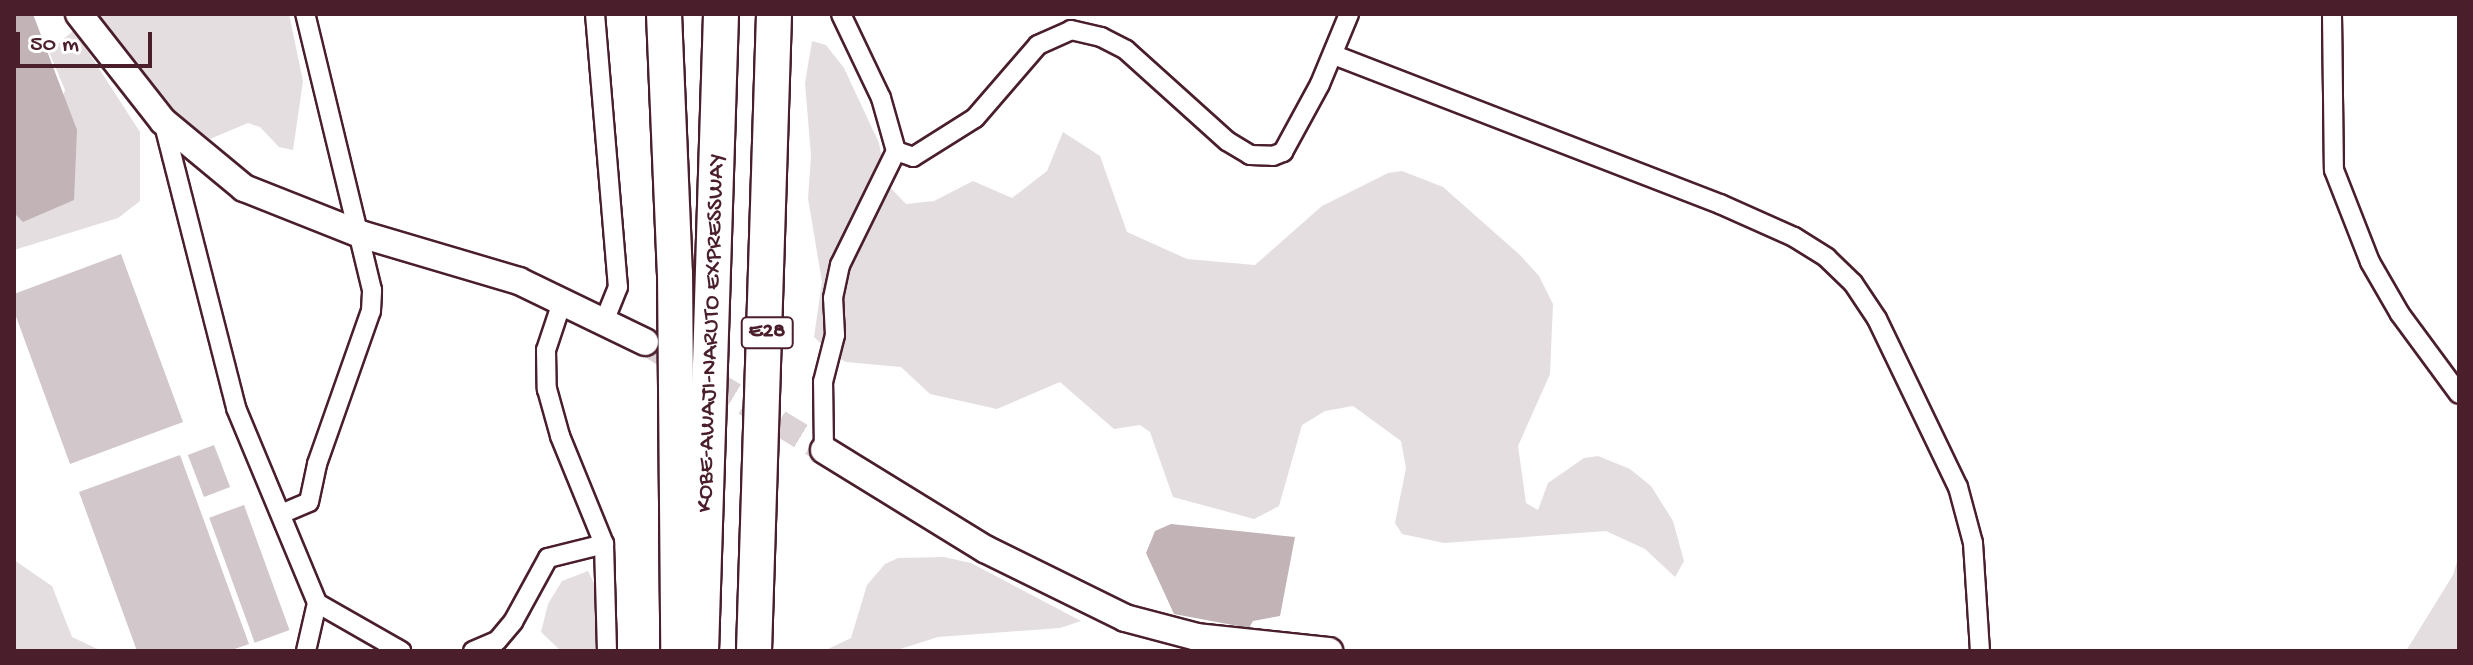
<!DOCTYPE html>
<style>
body{margin:0}
#map{position:relative;width:2473px;height:665px;overflow:hidden;background:#fff;font-family:"Gochi Hand",sans-serif}
div>[style]{position:absolute}
[style*='--x']{left:calc(var(--x)*1px);top:calc(var(--y)*1px);width:calc(var(--w)*1px);rotate:calc(var(--a)*1deg)}
.green>*{inset:0;background:#e5dee0}
.water>*{inset:0;background:#c1b3b6}
.building>*{inset:0;background:#d2c7cb;transform-origin:0 0}
.secondary-tunnel>*{height:26px;margin-top:-13px;transform-origin:0;background:repeating-linear-gradient(90deg,#dbd2d5 0 26px,transparent 0 39px)}
.roads{filter:drop-shadow(2px 0 #4a1f2b) drop-shadow(-2px 0 #4a1f2b) drop-shadow(0 2px #4a1f2b) drop-shadow(0 -2px #4a1f2b)}
.street>*{height:18px;margin:-9px;padding:0 9px;transform-origin:9px;border-radius:9px;background:#fff}
.secondary>*{height:26px;margin:-13px;padding:0 13px;transform-origin:13px;border-radius:13px;background:#fff}
.highway>*{height:34px;margin:-17px;padding:0 17px;transform-origin:17px;border-radius:17px;background:#fff}
span{translate:-50% -50%;white-space:nowrap;text-align:center;line-height:1.15;-webkit-text-stroke:6px #fff;paint-order:stroke}
.shield-label span{padding:2px 6px;background:#fff;border:2px solid;border-radius:6px;-webkit-text-stroke-width:0}
.shield-label{font-size:22px;color:#4a1f2b;font-weight:700}
.street-label{font-size:24px;color:#4a1f2b}
.frame{position:absolute;inset:0;border:16px solid #4a1f2b;pointer-events:none}
.scale{position:absolute;left:16px;top:32px;width:136px;height:36px;box-sizing:border-box;border:4px solid #4a1f2b;border-top:0;padding-left:10px;font-size:24px;line-height:28px;white-space:nowrap;color:#4a1f2b;-webkit-text-stroke:6px #fff;paint-order:stroke}
</style>
<div id="map">
<div class="green">
<div style="clip-path:polygon(90px 14px,289px 14px,303px 81px,293px 150px,279px 147px,260px 127px,248px 123px,210px 139px,137px 82px)"></div>
<div style="clip-path:polygon(74px 30px,140px 132px,140px 201px,118px 218px,14px 250px,14px 213px,24px 222px,65px 90px,49px 52px)"></div>
<div style="clip-path:polygon(812px 41px,826px 45px,844px 68px,879px 143px,887px 184px,906px 204px,934px 201px,973px 181px,1012px 198px,1047px 171px,1063px 132px,1100px 156px,1127px 232px,1187px 259px,1255px 265px,1322px 206px,1388px 173px,1402px 171px,1443px 187px,1520px 255px,1539px 276px,1553px 304px,1550px 374px,1518px 446px,1526px 503px,1538px 510px,1548px 483px,1584px 458px,1598px 456px,1630px 469px,1651px 486px,1673px 521px,1684px 561px,1675px 577px,1645px 549px,1606px 531px,1444px 543px,1402px 534px,1395px 523px,1406px 468px,1401px 441px,1353px 406px,1325px 411px,1302px 425px,1279px 506px,1254px 519px,1173px 497px,1150px 432px,1140px 425px,1114px 429px,1060px 382px,997px 409px,930px 394px,901px 367px,846px 362px,833px 355px,814px 337px,822px 282px,808px 198px,811px 156px,805px 83px)"></div>
<div style="clip-path:polygon(2459px 555px,2459px 651px,2406px 651px,2453px 575px)"></div>
<div style="clip-path:polygon(944px 557px,971px 563px,1081px 621px,1060px 628px,938px 637px,894px 651px,824px 651px,851px 638px,867px 585px,885px 564px,898px 558px)"></div>
<div style="clip-path:polygon(14px 560px,52px 586px,72px 637px,102px 651px,14px 651px)"></div>
<div style="clip-path:polygon(588px 571px,600px 596px,603px 651px,561px 651px,541px 632px,548px 604px,562px 581px)"></div>
</div>
<div class="water">
<div style="clip-path:polygon(14px 14px,33px 14px,77px 130px,74px 200px,23px 222px,14px 213px)"></div>
<div style="clip-path:polygon(1171px 524px,1295px 537px,1280px 616px,1253px 621px,1249px 628px,1174px 614px,1146px 553px,1155px 531px)"></div>
</div>
<div class="building">
<div style="clip-path:polygon(121px 254px,183px 422px,70px 464px,14px 311px,14px 294px)"></div>
<div style="left:214px;top:445px;width:45px;height:28px;rotate:69deg"></div>
<div style="clip-path:polygon(180px 455px,249px 644px,229px 651px,137px 651px,79px 492px)"></div>
<div style="left:244px;top:505px;width:133px;height:37px;rotate:70deg"></div>
</div>
<div class="secondary-tunnel">
<div style="--x:645;--y:342;--w:209;--a:31.1"></div>
</div>
<div class="roads">
<div class="street">
<div style="--x:595;--y:14;--w:274;--a:85.2"></div>
<div style="--x:618;--y:287;--w:35;--a:112"></div>
<div style="--x:2332;--y:14;--w:156;--a:89.3"></div>
<div style="--x:2334;--y:170;--w:99;--a:68.6"></div>
<div style="--x:2370;--y:262;--w:60;--a:60"></div>
<div style="--x:2400;--y:314;--w:99;--a:53.6"></div>
<div style="--x:1334;--y:55;--w:414;--a:21.1"></div>
<div style="--x:1720;--y:204;--w:81;--a:24"></div>
<div style="--x:1794;--y:237;--w:39;--a:32"></div>
<div style="--x:1827;--y:258;--w:36;--a:44"></div>
<div style="--x:1853;--y:283;--w:43;--a:56.3"></div>
<div style="--x:1877;--y:319;--w:187;--a:64.3"></div>
<div style="--x:1958;--y:487;--w:58;--a:75"></div>
<div style="--x:1973;--y:543;--w:108;--a:86.3"></div>
<div style="--x:163;--y:121;--w:296;--a:75.7"></div>
<div style="--x:236;--y:408;--w:211;--a:67.4"></div>
<div style="--x:317;--y:603;--w:49;--a:102.9"></div>
<div style="--x:896;--y:151;--w:18;--a:19"></div>
<div style="--x:913;--y:157;--w:73;--a:-32.2"></div>
<div style="--x:975;--y:118;--w:96;--a:-49.2"></div>
<div style="--x:1038;--y:45;--w:36;--a:-24"></div>
<div style="--x:1071;--y:30;--w:31;--a:13"></div>
<div style="--x:1101;--y:37;--w:28;--a:27"></div>
<div style="--x:1126;--y:50;--w:136;--a:42"></div>
<div style="--x:1227;--y:141;--w:27;--a:31"></div>
<div style="--x:1250;--y:155;--w:23;--a:2"></div>
<div style="--x:1273;--y:156;--w:11;--a:-22"></div>
<div style="--x:1283;--y:152;--w:77;--a:-61.4"></div>
<div style="--x:1320;--y:84;--w:76;--a:-67.5"></div>
<div style="--x:563;--y:299;--w:54;--a:108.4"></div>
<div style="--x:546;--y:350;--w:39;--a:89"></div>
<div style="--x:547;--y:389;--w:49;--a:74.5"></div>
<div style="--x:560;--y:436;--w:117;--a:67.8"></div>
<div style="--x:604;--y:544;--w:107;--a:88.4"></div>
<div style="--x:824;--y:450;--w:68;--a:-90.8"></div>
<div style="--x:823;--y:382;--w:49;--a:-75.7"></div>
<div style="--x:835;--y:335;--w:37;--a:-93"></div>
<div style="--x:833;--y:298;--w:34;--a:-78"></div>
<div style="--x:840;--y:265;--w:127;--a:-63.8"></div>
<div style="--x:896;--y:151;--w:55;--a:-105.8"></div>
<div style="--x:881;--y:98;--w:93;--a:-115.5"></div>
<div style="--x:281;--y:514;--w:30;--a:-23"></div>
<div style="--x:309;--y:502;--w:39;--a:-78"></div>
<div style="--x:317;--y:464;--w:162;--a:-70.6"></div>
<div style="--x:371;--y:311;--w:21;--a:-87"></div>
<div style="--x:372;--y:290;--w:284;--a:-103.6"></div>
<div style="--x:317;--y:603;--w:97;--a:29.7"></div>
<div style="--x:473;--y:651;--w:26;--a:-23"></div>
<div style="--x:497;--y:641;--w:25;--a:-50"></div>
<div style="--x:513;--y:622;--w:73;--a:-61.3"></div>
<div style="--x:548;--y:558;--w:58;--a:-14"></div>
</div>
<div class="secondary">
<div style="--x:79;--y:14;--w:136;--a:51.9"></div>
<div style="--x:163;--y:121;--w:105;--a:39.6"></div>
<div style="--x:244;--y:188;--w:125;--a:21.6"></div>
<div style="--x:360;--y:234;--w:166;--a:16.5"></div>
<div style="--x:519;--y:281;--w:140;--a:25.8"></div>
<div style="--x:824;--y:450;--w:189;--a:31.6"></div>
<div style="--x:985;--y:549;--w:156;--a:26.2"></div>
<div style="--x:1125;--y:618;--w:74;--a:14.8"></div>
<div style="--x:1197;--y:637;--w:133;--a:6.1"></div>
</div>
<div class="highway">
<div style="--x:664;--y:14;--w:259;--a:87.6"></div>
<div style="--x:675;--y:273;--w:378;--a:89.5"></div>
<div style="--x:701;--y:651;--w:637;--a:-88.2"></div>
<div style="--x:754;--y:651;--w:637;--a:-88.2"></div>
</div>
</div>
<div class="shield-label">
<span style="left:767px;top:333px">E28</span>
</div>
<div class="street-label">
<span style="left:712px;top:333px;rotate:-88deg">KOBE-AWAJI-NARUTO EXPRESSWAY</span>
</div>
<div class="frame"></div>
<div class="scale">50 m</div>
</div>
